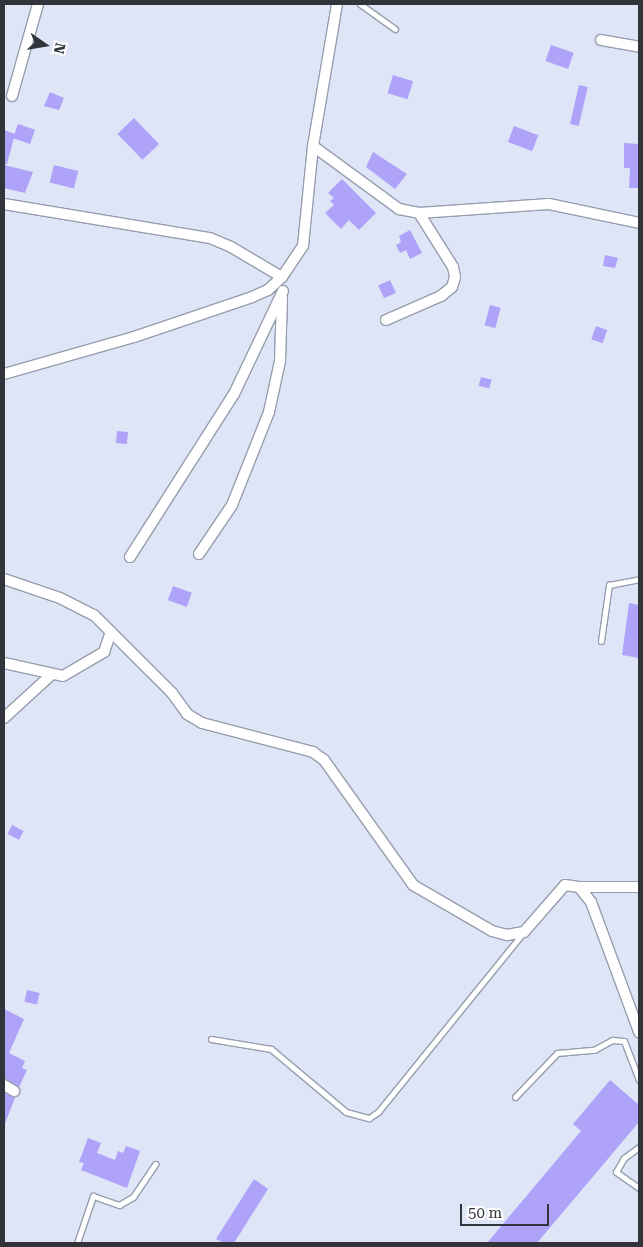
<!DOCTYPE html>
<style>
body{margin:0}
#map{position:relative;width:643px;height:1247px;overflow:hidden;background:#dee5f7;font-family:"Roboto Serif",serif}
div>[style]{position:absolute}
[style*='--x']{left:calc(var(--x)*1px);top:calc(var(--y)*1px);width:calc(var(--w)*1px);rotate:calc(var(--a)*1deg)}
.building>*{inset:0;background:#aea3f9;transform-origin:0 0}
.roads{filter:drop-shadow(1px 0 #969dad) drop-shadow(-1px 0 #969dad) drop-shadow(0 1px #969dad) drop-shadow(0 -1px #969dad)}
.lane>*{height:5px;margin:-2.5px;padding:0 2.5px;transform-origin:2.5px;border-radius:2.5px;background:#fff}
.street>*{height:10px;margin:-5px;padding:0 5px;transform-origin:5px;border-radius:5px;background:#fff}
span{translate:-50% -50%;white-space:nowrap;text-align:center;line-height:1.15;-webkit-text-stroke:4.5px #fff;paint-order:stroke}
.frame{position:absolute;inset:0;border:5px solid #31343b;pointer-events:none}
.north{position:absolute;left:20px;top:20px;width:50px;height:50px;-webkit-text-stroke:4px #fff;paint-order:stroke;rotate:103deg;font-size:14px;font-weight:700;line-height:20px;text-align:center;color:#31343b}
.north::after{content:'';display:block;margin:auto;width:18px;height:22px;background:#31343b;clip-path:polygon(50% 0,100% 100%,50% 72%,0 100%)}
.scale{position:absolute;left:460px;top:1204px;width:89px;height:22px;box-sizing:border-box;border:2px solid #31343b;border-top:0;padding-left:6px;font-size:15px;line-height:18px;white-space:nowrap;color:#31343b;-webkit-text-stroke:4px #fff;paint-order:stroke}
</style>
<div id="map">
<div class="building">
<div style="left:551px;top:45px;width:24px;height:17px;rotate:19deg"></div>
<div style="left:393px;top:75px;width:21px;height:19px;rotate:17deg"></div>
<div style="left:579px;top:85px;width:9px;height:40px;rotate:13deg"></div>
<div style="clip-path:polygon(50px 92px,64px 98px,59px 110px,44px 106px)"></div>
<div style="left:134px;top:118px;width:36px;height:23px;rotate:46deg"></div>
<div style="left:18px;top:124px;width:18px;height:15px;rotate:19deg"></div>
<div style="left:514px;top:126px;width:26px;height:17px;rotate:21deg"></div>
<div style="clip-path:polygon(4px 130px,15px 134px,7px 164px,4px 164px)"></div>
<div style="clip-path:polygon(624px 143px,639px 144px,639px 188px,629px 188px,630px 168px,624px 168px)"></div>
<div style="clip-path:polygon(373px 152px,407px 174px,395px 189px,366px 167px)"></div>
<div style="clip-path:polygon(4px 165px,33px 172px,25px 193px,4px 188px)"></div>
<div style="left:54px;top:165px;width:25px;height:18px;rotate:14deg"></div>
<div style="clip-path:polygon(342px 179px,376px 213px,359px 230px,349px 220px,341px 229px,325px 213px,334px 205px,330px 201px,334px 198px,328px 193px)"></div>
<div style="clip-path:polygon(410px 230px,422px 253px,410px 259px,406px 250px,400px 253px,396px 245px,401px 242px,399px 236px)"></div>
<div style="clip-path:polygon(605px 255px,618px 258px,615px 268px,603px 266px)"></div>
<div style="left:390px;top:280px;width:14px;height:13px;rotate:65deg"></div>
<div style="left:490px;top:305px;width:11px;height:21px;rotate:15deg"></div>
<div style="left:596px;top:326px;width:12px;height:14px;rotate:20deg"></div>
<div style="left:481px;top:377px;width:11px;height:9px;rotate:15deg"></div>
<div style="left:117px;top:431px;width:11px;height:12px;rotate:5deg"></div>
<div style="left:173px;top:586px;width:20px;height:15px;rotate:20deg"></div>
<div style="clip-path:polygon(629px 603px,639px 605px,639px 658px,622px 655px)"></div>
<div style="left:12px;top:825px;width:13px;height:10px;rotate:27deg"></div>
<div style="left:27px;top:990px;width:13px;height:12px;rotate:13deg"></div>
<div style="clip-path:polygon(4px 1009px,24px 1019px,9px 1053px,25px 1061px,22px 1068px,27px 1070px,19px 1087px,4px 1078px)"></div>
<div style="clip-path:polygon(610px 1080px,639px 1105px,639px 1122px,537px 1243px,487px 1243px,581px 1131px,573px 1124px)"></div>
<div style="clip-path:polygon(4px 1093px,15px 1098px,4px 1126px)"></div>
<div style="clip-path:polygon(88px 1138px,101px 1143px,97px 1153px,115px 1160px,118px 1151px,123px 1153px,126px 1146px,140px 1151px,127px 1188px,81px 1170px,84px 1163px,79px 1162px)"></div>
<div style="clip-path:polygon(254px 1179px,268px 1189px,234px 1243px,224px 1243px,216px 1239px)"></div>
</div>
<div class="roads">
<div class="lane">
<div style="--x:360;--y:4;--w:43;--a:35.5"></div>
<div style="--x:601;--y:641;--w:57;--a:-81.9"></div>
<div style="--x:609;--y:585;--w:31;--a:-11"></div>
<div style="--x:211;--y:1039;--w:61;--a:9.5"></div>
<div style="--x:271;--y:1049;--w:98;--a:40"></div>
<div style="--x:346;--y:1112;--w:24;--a:15"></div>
<div style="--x:369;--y:1118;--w:11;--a:-34"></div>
<div style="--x:378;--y:1112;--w:229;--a:-51"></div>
<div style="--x:515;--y:1097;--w:61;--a:-46.3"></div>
<div style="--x:557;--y:1053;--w:37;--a:-5"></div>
<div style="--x:594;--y:1050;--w:21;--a:-29"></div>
<div style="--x:612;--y:1040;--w:12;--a:5"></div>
<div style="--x:624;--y:1041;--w:42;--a:69"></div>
<div style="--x:639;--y:1147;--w:19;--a:144"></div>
<div style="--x:624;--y:1158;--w:16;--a:120"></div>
<div style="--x:616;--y:1172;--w:28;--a:35"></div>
<div style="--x:77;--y:1243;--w:50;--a:-71.2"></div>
<div style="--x:93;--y:1196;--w:28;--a:19"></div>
<div style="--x:119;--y:1205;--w:16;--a:-30"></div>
<div style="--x:133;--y:1197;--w:40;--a:-56"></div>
</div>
<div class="street">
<div style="--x:601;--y:40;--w:39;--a:10"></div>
<div style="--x:12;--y:96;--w:96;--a:-74.2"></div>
<div style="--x:313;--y:146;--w:107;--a:36.2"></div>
<div style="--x:399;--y:209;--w:20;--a:11"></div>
<div style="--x:419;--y:213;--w:130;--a:-4"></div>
<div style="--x:549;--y:204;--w:92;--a:11.9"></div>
<div style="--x:4;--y:204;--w:209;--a:9.4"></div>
<div style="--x:210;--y:238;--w:23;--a:23"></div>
<div style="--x:231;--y:247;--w:59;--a:30.5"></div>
<div style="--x:282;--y:277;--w:37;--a:-56"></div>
<div style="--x:303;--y:246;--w:100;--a:-84.3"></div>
<div style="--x:313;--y:146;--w:144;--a:-80.4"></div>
<div style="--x:386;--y:320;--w:60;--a:-23.6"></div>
<div style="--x:441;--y:296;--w:14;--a:-39"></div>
<div style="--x:452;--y:287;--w:10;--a:-73"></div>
<div style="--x:455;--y:277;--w:10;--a:-101"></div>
<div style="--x:453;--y:267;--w:64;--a:-122.2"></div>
<div style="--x:4;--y:374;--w:135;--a:-15.9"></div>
<div style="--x:134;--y:337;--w:125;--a:-18.7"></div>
<div style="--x:252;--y:297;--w:17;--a:-24"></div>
<div style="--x:268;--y:290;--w:19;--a:-43"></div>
<div style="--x:199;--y:554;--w:59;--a:-56"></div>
<div style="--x:232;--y:505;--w:100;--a:-68.3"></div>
<div style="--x:269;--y:412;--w:52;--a:-77.8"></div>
<div style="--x:280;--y:361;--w:63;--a:-88.2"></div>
<div style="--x:130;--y:557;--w:193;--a:-57.5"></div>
<div style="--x:234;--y:394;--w:114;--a:-64.6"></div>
<div style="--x:4;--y:579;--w:59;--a:18.7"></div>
<div style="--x:60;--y:598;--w:38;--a:27"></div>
<div style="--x:94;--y:615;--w:24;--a:45"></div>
<div style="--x:4;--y:663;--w:60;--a:12.4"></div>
<div style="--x:63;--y:676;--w:48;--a:-30.3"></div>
<div style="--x:104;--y:652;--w:21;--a:-71"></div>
<div style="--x:111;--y:632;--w:86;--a:45"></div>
<div style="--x:172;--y:693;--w:26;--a:54"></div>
<div style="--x:187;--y:714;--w:17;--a:31"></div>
<div style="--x:202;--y:723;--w:115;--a:14.6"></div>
<div style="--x:313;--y:752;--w:14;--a:36"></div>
<div style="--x:324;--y:760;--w:153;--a:54.5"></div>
<div style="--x:413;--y:885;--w:91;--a:30.2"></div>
<div style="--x:492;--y:931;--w:16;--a:15"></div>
<div style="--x:507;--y:935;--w:17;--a:-10"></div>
<div style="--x:524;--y:932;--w:62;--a:-48.9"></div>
<div style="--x:565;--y:885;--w:14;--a:8"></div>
<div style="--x:579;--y:887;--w:19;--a:51"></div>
<div style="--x:591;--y:902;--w:139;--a:69.7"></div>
<div style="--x:4;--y:718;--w:65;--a:-42.5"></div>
<div style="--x:579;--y:887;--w:60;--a:0"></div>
<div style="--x:4;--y:1085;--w:12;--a:31"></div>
</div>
</div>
<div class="frame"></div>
<div class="north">N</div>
<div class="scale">50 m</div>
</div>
